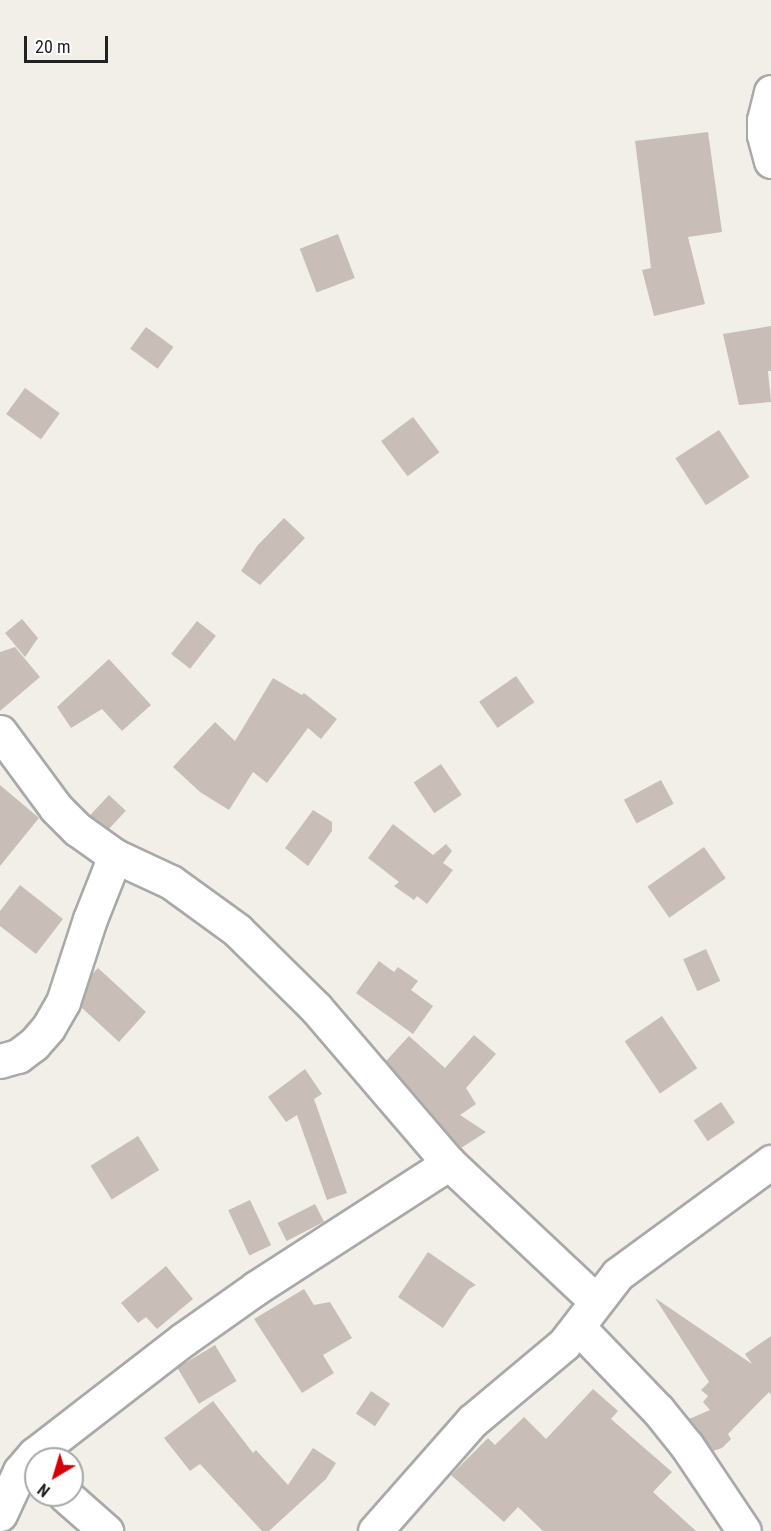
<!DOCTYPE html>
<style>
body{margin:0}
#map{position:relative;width:771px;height:1531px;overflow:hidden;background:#f2efe8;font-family:"Roboto Condensed",sans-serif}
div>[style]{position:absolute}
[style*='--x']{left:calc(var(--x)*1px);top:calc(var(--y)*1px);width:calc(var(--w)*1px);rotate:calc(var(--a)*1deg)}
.building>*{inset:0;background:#c8beb7;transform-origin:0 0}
.roads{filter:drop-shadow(2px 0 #a9a9a9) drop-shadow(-2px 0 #a9a9a9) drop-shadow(0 2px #a9a9a9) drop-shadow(0 -2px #a9a9a9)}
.street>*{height:33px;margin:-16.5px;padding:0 16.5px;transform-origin:16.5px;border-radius:16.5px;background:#fff}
span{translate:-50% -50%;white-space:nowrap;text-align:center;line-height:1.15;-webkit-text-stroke:5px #fff;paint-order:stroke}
.north{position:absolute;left:24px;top:1447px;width:60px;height:60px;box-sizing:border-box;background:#fff;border:2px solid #a7a7a7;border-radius:50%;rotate:218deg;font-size:16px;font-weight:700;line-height:24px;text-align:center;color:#222}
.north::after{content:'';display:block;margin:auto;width:21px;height:27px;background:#d40006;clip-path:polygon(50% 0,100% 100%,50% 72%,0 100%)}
.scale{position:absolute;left:24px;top:36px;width:84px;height:27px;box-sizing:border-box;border:3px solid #222;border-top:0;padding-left:8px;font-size:18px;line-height:21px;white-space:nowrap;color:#222;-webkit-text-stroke:4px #fff;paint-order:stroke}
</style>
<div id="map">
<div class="building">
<div style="clip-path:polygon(708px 132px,722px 232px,688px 237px,705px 304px,654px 316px,642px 270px,651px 268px,635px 141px)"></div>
<div style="left:338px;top:234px;width:47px;height:41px;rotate:69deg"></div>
<div style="clip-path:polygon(771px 326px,771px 371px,768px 371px,771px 402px,739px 405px,723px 334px)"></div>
<div style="left:146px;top:327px;width:34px;height:27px;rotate:36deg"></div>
<div style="left:25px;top:388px;width:43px;height:32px;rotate:36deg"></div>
<div style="left:413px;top:417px;width:44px;height:40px;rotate:53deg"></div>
<div style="left:719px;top:430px;width:56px;height:52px;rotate:57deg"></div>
<div style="clip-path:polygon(284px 518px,305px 538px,260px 585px,241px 571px,257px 546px)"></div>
<div style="clip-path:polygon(22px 619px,38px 638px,25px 657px,5px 633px)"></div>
<div style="left:197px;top:621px;width:24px;height:42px;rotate:38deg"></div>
<div style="clip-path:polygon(15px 647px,40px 677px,0 711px,0 652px)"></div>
<div style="clip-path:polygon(109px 659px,151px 705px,122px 731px,102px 709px,71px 728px,57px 707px)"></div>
<div style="left:516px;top:676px;width:32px;height:45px;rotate:55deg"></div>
<div style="clip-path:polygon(273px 678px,302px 695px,304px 693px,337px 719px,321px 739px,308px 728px,267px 783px,253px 772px,229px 810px,200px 792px,173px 767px,215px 722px,235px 741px)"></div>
<div style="left:441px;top:764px;width:37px;height:33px;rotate:56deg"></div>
<div style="left:661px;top:780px;width:27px;height:42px;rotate:62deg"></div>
<div style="clip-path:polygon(0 785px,39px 818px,0 866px)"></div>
<div style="left:109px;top:795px;width:23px;height:28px;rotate:43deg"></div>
<div style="clip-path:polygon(313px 810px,332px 822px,332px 831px,308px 866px,285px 848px)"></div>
<div style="clip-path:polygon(393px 824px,433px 855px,446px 844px,452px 851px,443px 863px,453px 870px,427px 904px,417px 896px,414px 900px,394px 886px,399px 882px,368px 858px)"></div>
<div style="left:704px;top:847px;width:38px;height:69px;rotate:55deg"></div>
<div style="clip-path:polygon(20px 885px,63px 919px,36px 954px,0 926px,0 911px)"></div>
<div style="left:706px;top:949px;width:35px;height:25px;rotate:66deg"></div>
<div style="clip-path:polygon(379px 961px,394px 972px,398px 967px,418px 981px,411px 990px,433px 1006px,413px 1034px,356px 993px)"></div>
<div style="clip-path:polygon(98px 968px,146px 1012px,119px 1042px,81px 1007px,91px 975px)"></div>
<div style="left:662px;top:1016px;width:63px;height:45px;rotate:56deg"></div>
<div style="clip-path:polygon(474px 1035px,496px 1054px,466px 1088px,476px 1104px,460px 1115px,486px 1132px,461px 1148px,386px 1061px,409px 1036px,445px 1068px)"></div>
<div style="clip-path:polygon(305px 1069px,322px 1094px,314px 1099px,347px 1193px,327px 1200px,297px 1115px,286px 1122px,268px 1097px)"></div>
<div style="left:721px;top:1102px;width:25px;height:33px;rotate:56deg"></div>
<div style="left:138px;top:1136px;width:40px;height:56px;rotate:58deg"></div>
<div style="left:250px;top:1200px;width:50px;height:24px;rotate:65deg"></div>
<div style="left:315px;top:1204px;width:20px;height:42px;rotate:63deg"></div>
<div style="clip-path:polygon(428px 1252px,476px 1285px,469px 1289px,443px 1328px,398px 1297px)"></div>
<div style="clip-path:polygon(166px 1266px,193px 1299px,157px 1329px,146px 1317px,138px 1323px,121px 1303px)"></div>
<div style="clip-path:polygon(304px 1289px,314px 1305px,330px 1302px,352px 1338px,323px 1355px,334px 1373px,302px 1393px,254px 1319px)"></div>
<div style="clip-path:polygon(655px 1298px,752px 1364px,745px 1354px,771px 1336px,771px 1395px,769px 1392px,728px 1434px,731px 1439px,722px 1448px,713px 1451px,689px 1419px,710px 1410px,703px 1402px,708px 1396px,701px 1390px,709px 1382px)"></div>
<div style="left:215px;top:1345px;width:42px;height:44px;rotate:59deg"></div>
<div style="clip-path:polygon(593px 1389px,618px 1411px,611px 1419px,672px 1472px,653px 1492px,696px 1531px,543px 1531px,518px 1507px,504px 1522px,451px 1475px,488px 1438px,495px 1445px,524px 1417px,546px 1439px)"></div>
<div style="left:371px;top:1391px;width:23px;height:27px;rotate:34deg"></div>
<div style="clip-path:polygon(213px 1401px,253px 1453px,256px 1450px,288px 1485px,313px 1448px,336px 1463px,326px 1479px,269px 1531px,262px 1531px,200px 1464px,190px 1471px,164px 1438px)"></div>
</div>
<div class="roads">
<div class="street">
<div style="--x:771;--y:92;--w:29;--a:104"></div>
<div style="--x:764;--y:120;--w:15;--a:90"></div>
<div style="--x:764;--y:135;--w:27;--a:75"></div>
<div style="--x:0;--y:732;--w:94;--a:53.6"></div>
<div style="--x:56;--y:808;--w:30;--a:45"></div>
<div style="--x:77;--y:829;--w:47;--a:35.4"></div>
<div style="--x:115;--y:856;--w:62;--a:24.9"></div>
<div style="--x:171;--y:882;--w:82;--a:36"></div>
<div style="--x:237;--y:930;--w:111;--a:44.6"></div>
<div style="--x:316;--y:1008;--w:204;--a:49.4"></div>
<div style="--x:449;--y:1163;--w:200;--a:43.2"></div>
<div style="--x:0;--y:1061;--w:19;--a:-16"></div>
<div style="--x:18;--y:1056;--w:20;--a:-37"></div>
<div style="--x:34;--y:1044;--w:21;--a:-49"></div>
<div style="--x:48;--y:1028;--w:30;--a:-60"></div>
<div style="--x:63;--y:1002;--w:87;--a:-72"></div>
<div style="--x:90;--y:919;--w:68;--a:-68.4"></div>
<div style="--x:578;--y:1327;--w:115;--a:46.1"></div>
<div style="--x:658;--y:1410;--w:46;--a:51.1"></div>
<div style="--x:687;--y:1446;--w:102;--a:56.2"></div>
<div style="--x:65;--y:1495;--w:55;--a:41.3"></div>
<div style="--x:0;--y:1514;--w:47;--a:-65.1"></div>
<div style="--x:20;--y:1471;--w:23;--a:-49"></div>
<div style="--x:35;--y:1454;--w:188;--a:-37.7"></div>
<div style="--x:184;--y:1339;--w:88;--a:-35.3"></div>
<div style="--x:256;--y:1288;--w:230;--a:-32.9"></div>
<div style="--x:375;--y:1531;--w:147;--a:-48.6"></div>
<div style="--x:472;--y:1421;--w:120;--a:-39.9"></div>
<div style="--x:564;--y:1344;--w:88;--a:-52.4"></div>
<div style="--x:618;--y:1274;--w:190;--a:-36.2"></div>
</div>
</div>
<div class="north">N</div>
<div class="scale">20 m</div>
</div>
